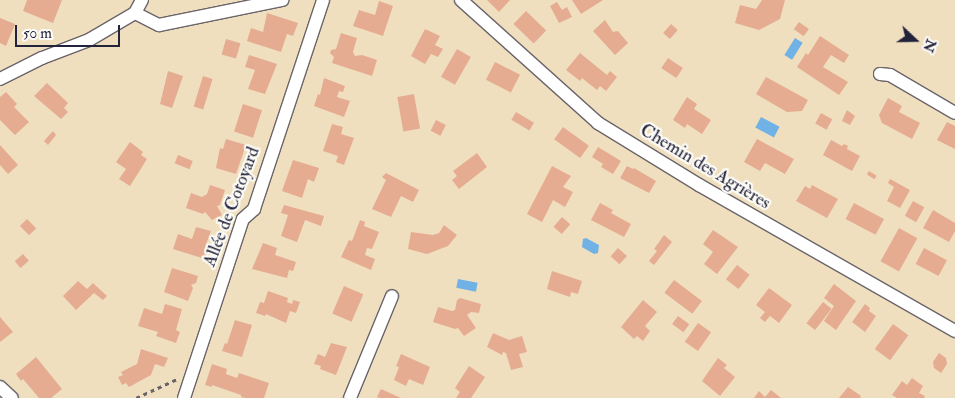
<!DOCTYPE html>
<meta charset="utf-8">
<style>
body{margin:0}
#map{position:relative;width:955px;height:398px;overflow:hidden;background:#efdfbf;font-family:"IM FELL Double Pica",serif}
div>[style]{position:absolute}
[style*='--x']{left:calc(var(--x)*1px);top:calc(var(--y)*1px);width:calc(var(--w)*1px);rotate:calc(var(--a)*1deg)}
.water>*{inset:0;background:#70b2e5;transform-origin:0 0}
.building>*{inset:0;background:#e5ac91;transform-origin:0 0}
.path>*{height:2.5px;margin-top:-1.25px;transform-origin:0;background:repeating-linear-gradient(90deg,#6a6469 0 4px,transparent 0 8px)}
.roads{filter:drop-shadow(1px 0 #6a6469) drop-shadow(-1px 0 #6a6469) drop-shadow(0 1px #6a6469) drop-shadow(0 -1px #6a6469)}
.minor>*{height:12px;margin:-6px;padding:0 6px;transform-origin:6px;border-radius:6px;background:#fff}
span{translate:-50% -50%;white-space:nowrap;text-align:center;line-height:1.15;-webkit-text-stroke:4.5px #fdfcf7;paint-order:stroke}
.street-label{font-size:18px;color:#22223b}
.north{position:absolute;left:890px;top:15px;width:50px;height:50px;-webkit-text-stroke:4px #fdfcf7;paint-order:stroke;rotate:111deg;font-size:14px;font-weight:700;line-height:20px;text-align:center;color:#22223b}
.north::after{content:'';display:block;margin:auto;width:18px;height:22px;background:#22223b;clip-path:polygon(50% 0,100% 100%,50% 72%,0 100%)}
.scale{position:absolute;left:15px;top:25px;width:105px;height:22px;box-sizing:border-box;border:2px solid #22223b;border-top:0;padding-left:6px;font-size:15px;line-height:18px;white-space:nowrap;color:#22223b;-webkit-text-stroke:4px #fdfcf7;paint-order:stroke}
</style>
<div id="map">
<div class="water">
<div style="left:795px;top:38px;width:9px;height:20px;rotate:32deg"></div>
<div style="left:761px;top:117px;width:21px;height:12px;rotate:28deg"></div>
<div style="clip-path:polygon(586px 238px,599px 245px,598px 253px,594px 254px,582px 247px,583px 239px)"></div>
<div style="left:458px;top:279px;width:20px;height:9px;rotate:11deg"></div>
</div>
<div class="building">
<div style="clip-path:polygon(27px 0,62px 0,53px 23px,23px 11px)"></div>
<div style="clip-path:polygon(487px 0,510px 0,499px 12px)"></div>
<div style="clip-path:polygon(572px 0,603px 0,581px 14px)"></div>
<div style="clip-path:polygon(762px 0,785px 0,780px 19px,759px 30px,735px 23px,740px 5px,756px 9px)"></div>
<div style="clip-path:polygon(379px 1px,393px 6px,383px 36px,353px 26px,359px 10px,375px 15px)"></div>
<div style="clip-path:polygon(557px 2px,562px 10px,567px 7px,572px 17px,559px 23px,550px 6px)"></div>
<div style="left:526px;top:11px;width:28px;height:18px;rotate:44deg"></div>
<div style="clip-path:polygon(267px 13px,298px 23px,293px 36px,287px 34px,281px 52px,247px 41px,251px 28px,263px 32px)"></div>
<div style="clip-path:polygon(0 18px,15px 24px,6px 46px,0 43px)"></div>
<div style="clip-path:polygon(605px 20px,613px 32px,618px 31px,628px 43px,615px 55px,593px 31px)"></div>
<div style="left:799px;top:22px;width:12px;height:9px;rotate:35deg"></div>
<div style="left:671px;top:24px;width:9px;height:12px;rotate:41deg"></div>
<div style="clip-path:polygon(425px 29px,440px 36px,435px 45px,443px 49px,438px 57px,431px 54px,425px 64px,411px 56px)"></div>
<div style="clip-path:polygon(341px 33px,357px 38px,353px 52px,355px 56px,362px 55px,377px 60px,372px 76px,332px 63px,334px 57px,330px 53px,331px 50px,336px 49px)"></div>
<div style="clip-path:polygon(820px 36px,849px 55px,844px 63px,831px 55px,823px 67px,848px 82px,839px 95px,797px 67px,806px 53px,808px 55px)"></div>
<div style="left:226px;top:39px;width:15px;height:16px;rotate:16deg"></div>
<div style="left:457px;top:49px;width:16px;height:32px;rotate:30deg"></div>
<div style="clip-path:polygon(580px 53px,607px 75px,610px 71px,617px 77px,606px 91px,600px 86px,597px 90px,582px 78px,580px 81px,566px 70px)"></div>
<div style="clip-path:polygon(249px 55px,277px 64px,265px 94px,248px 89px,255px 70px,245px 67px)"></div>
<div style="left:668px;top:58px;width:18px;height:12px;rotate:34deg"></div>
<div style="left:495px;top:62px;width:28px;height:20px;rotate:27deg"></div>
<div style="clip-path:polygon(168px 71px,183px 76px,172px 108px,160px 104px)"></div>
<div style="left:203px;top:76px;width:10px;height:32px;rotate:17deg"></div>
<div style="clip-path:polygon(766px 77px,808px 100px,802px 111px,787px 112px,756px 94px)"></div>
<div style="clip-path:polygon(324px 78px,345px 86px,343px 92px,339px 91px,337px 97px,350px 101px,344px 117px,314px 106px,318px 94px,320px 95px)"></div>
<div style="clip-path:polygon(47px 83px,68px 103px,64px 108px,68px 112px,61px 119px,34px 96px)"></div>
<div style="clip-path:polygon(6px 92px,17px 104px,14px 107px,29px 122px,15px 135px,0 120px,0 97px)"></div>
<div style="left:414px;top:94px;width:35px;height:17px;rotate:80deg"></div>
<div style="clip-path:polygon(687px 97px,697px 104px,694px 109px,711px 120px,702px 134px,687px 124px,685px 128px,673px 120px)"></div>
<div style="clip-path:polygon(888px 98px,902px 106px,899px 112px,920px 123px,912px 139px,882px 123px,879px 115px)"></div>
<div style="left:243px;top:104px;width:20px;height:29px;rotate:18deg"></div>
<div style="clip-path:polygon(847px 110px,855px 116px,850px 125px,842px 121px)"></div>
<div style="left:516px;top:112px;width:21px;height:9px;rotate:31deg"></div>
<div style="left:821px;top:113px;width:13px;height:12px;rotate:29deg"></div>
<div style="left:436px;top:120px;width:11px;height:12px;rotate:27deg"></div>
<div style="clip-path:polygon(947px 122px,955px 126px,955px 149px,937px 140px)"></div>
<div style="clip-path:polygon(332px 124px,343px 127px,341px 134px,354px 138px,344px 165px,336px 162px,338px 156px,323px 151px)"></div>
<div style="left:563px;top:127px;width:32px;height:15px;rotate:36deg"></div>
<div style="clip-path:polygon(53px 131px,56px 135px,48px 145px,44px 141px)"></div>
<div style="clip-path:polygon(226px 139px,246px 145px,236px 174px,216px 168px,220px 148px,223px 149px)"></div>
<div style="clip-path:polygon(757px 139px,794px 159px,785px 174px,765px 163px,760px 171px,744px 162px)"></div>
<div style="clip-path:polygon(831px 140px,842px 146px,844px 144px,848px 146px,847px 149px,860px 156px,852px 171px,823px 155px)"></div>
<div style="clip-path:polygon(130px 142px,143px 152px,141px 155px,147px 159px,130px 186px,119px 179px,126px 169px,116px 162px)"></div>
<div style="clip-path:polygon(0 145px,18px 165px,8px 174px,0 165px)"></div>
<div style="clip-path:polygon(598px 147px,621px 161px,613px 174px,601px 167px,603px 164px,592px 157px)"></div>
<div style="clip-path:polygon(477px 153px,487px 167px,459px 189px,452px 180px,457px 176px,453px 171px)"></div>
<div style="left:178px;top:155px;width:16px;height:9px;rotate:22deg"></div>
<div style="clip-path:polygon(293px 160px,319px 168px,314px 182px,308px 179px,302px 198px,282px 191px)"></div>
<div style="clip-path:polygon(552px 166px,571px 176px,563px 187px,573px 192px,565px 207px,553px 200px,542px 222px,527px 214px)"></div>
<div style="clip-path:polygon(627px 166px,633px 169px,634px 168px,656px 181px,649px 193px,620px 178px)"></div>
<div style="left:869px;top:171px;width:9px;height:4px;rotate:32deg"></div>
<div style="clip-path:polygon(386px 173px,419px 190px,413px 202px,401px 196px,391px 217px,372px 209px,386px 180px,382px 177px)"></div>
<div style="clip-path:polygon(890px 179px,910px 190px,900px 208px,887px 201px,894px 187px,888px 183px)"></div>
<div style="clip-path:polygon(210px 185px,225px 190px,220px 205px,217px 206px,222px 215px,212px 220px,205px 212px,203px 214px,186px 208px,191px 193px,202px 197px,207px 194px)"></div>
<div style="clip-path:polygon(812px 185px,838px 199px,827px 218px,796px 201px,805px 186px,810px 189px)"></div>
<div style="left:913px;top:201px;width:13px;height:17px;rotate:29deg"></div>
<div style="clip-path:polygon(600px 203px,613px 210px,611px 213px,631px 224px,624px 237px,591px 220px)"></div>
<div style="left:854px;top:203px;width:34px;height:18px;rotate:28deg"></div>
<div style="clip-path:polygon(284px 205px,324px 216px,321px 226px,305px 220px,297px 242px,281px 236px,288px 215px,281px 213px)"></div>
<div style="clip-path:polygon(933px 210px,955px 223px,955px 231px,949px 242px,923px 228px)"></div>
<div style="left:562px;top:217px;width:11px;height:13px;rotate:41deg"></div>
<div style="left:27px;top:219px;width:13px;height:10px;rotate:45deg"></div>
<div style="clip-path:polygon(360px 220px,365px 222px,364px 226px,379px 232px,372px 249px,367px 248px,365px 255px,375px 259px,371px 270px,341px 257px,349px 240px,352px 241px)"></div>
<div style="clip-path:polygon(444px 225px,457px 235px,448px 246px,427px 254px,408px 249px,411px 232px,433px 235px,439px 233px)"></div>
<div style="clip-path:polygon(196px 227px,211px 231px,205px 247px,205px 252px,207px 252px,205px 259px,173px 249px,178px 234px,192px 239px)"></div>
<div style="left:899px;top:228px;width:21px;height:38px;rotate:29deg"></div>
<div style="clip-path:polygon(713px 230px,738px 247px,717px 274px,704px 264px,713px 252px,703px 244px)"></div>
<div style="clip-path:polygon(664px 235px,672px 242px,654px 265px,649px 261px,657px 251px,654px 249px)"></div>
<div style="clip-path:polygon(263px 243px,277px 248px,275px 255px,296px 262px,293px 271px,289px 270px,287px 278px,252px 269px)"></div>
<div style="left:618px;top:248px;width:12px;height:11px;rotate:42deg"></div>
<div style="left:924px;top:248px;width:26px;height:18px;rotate:28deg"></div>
<div style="left:23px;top:254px;width:9px;height:11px;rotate:49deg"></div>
<div style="left:737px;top:265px;width:16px;height:18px;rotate:38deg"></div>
<div style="clip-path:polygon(172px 268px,198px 276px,196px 283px,191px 285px,193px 288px,188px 301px,164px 292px)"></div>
<div style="clip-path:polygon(552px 271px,582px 281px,578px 294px,571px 292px,570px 297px,547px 289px)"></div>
<div style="left:674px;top:280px;width:35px;height:16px;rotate:37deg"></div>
<div style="clip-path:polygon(78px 281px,87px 289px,93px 283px,107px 296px,103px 300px,94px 293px,76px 310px,63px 296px)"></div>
<div style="clip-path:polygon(834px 284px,856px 301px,836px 330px,824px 321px,834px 306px,824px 298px)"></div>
<div style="left:344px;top:286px;width:21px;height:30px;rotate:23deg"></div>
<div style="clip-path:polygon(769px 288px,792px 305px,779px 323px,770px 316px,765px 322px,760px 318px,765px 312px,756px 305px)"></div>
<div style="clip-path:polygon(268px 291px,288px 298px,287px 302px,292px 304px,293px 300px,300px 302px,296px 313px,290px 311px,286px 323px,266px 314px,265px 316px,256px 313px,260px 302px,264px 303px)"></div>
<div style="clip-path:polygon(460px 298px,481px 304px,479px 313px,471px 312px,467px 315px,476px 328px,464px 336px,458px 328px,455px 329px,433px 322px,438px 307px,452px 311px,455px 310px,457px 300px)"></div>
<div style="clip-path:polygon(643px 300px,657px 312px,645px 326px,650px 331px,643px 341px,637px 336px,634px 339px,621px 327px)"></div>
<div style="left:823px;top:302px;width:11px;height:27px;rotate:38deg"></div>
<div style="clip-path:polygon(165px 304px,182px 309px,176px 330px,180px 332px,176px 343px,156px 336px,158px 332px,138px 326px,144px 308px,162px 314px)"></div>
<div style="clip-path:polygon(865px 304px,870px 308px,869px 311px,876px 316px,865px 332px,852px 322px)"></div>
<div style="left:678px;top:316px;width:14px;height:10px;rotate:36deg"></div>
<div style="clip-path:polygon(0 317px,13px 332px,0 342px)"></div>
<div style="clip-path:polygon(235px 320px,252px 325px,242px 357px,222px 351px,225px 343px,227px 344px)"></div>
<div style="left:698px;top:323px;width:16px;height:23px;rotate:35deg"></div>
<div style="left:893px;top:324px;width:19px;height:31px;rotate:36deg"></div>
<div style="clip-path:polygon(493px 333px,509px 340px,522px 336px,527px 352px,519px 354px,523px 367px,511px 370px,506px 353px,503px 352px,502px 355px,487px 347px)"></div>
<div style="clip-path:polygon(331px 343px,347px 347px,336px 375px,320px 369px,321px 366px,314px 364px,318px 354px,325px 357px)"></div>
<div style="clip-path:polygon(141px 349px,168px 358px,164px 367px,155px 364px,151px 375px,129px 387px,126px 383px,122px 385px,118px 377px,123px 375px,121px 372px,137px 364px)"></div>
<div style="clip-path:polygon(939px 353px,946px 358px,947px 364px,941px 373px,934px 368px,933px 362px)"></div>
<div style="clip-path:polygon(401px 354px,430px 367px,423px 385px,409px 379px,406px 386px,394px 380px,399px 367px,396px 366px)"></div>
<div style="clip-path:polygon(36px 357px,62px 389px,51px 398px,39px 398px,23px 379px,21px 381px,16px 374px)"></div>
<div style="clip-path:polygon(718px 358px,727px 365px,724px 368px,735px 377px,720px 396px,702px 381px)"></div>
<div style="clip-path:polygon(212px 364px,227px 369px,226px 374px,237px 378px,239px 373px,269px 383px,264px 398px,245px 398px,241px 397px,241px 395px,212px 385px,212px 387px,205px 385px)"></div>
<div style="clip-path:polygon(469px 366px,485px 377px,471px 398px,456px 398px,460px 392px,455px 388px)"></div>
<div style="clip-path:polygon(912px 378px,923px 386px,919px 393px,925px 396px,924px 398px,897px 398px,892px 395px,902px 381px,907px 385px)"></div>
<div style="clip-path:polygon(848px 387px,861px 396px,860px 398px,839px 398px)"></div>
<div style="clip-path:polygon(381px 389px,401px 398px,380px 398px,377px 397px)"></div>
<div style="clip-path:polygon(771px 390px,781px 398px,754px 398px,759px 391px,765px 397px)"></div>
</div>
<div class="path">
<div style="--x:136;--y:398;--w:45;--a:-24.9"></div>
</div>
<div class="roads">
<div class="minor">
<div style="--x:461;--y:0;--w:184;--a:41.9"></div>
<div style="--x:598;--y:123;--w:119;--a:31.5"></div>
<div style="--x:699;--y:185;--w:295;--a:29.7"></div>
<div style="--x:135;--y:13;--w:27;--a:27"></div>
<div style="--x:159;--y:25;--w:126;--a:-11.5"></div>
<div style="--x:880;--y:74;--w:10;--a:6"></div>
<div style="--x:890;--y:75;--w:75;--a:30.3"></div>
<div style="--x:0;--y:79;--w:47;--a:-26.6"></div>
<div style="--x:42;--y:58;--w:50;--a:-21"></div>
<div style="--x:89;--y:40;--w:53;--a:-30.4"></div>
<div style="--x:135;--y:13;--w:15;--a:-62"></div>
<div style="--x:0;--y:387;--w:16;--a:43"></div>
<div style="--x:184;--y:398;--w:188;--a:-71.8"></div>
<div style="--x:243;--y:219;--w:15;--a:-42"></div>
<div style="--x:254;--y:209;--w:220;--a:-71.7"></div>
<div style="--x:350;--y:398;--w:110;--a:-67.6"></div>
</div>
</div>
<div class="street-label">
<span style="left:705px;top:167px;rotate:31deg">Chemin des Agrières</span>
<span style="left:232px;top:207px;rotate:-69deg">Allée de Cotoyard</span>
</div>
<div class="north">N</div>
<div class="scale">50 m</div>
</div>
